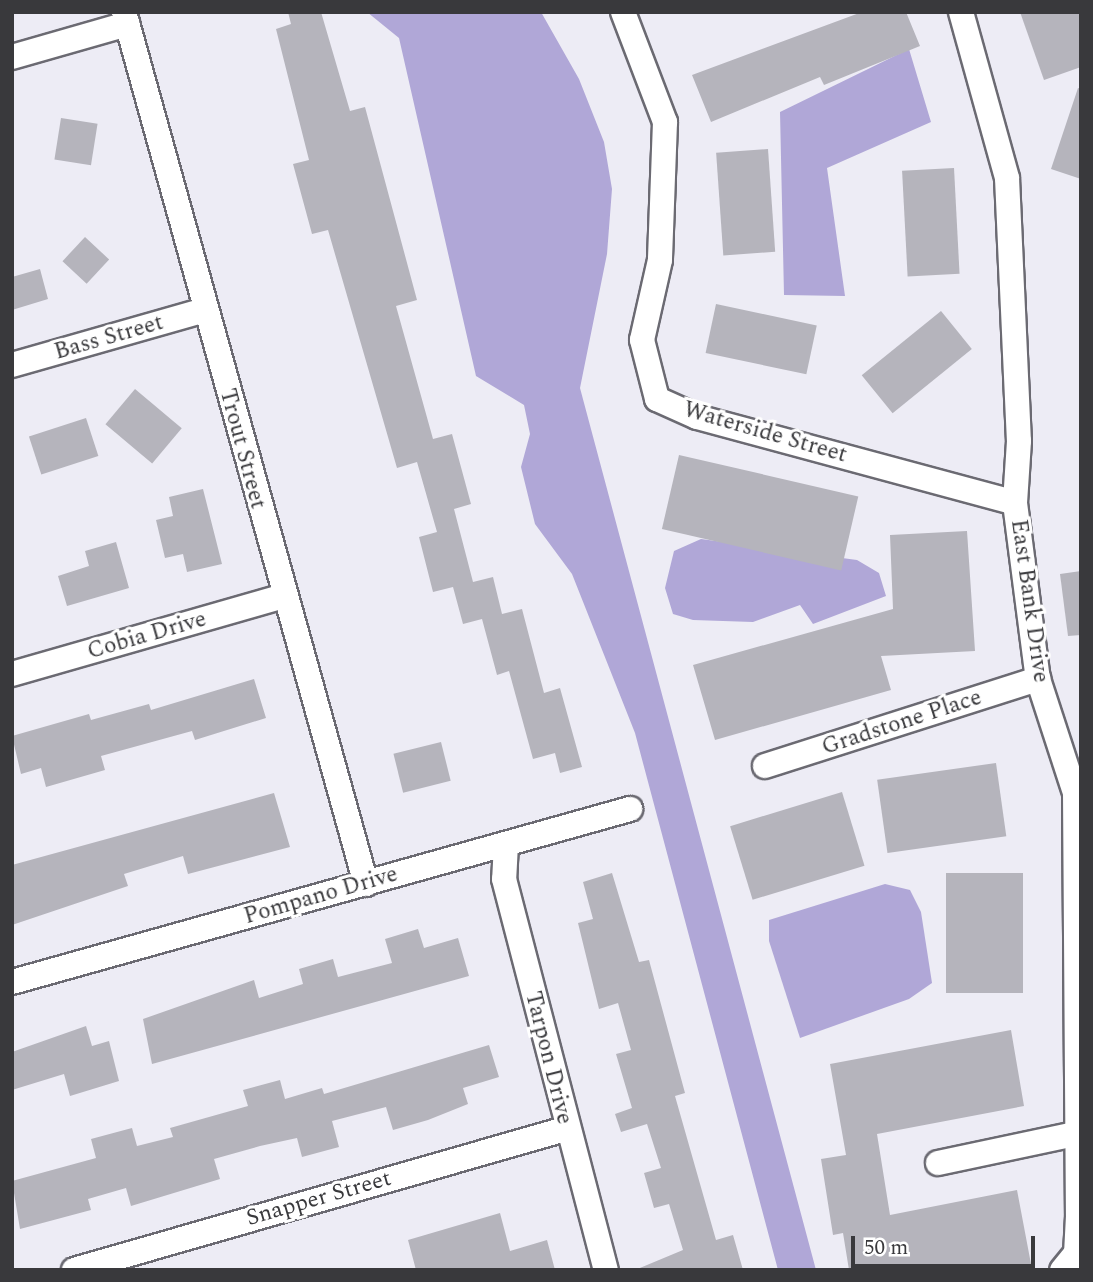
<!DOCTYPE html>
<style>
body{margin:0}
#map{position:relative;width:1093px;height:1282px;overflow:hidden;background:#edecf5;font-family:Spectral,serif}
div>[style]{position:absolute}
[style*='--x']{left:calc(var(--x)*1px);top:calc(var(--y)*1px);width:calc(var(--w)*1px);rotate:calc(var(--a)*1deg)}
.water>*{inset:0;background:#b0a7d7}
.building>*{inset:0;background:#b5b4bc;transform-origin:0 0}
.roads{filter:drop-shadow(2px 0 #6b6a72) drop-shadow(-2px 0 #6b6a72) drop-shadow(0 2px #6b6a72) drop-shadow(0 -2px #6b6a72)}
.street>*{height:24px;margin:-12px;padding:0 12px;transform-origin:12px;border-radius:12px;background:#fff}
span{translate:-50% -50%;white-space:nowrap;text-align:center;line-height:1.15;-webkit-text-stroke:6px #fff;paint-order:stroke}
.street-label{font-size:23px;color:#39393c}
.frame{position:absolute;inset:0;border:14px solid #39393c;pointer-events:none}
.scale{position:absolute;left:851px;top:1236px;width:184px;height:32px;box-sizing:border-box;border:4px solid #39393c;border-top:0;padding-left:9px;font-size:21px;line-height:24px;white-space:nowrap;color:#39393c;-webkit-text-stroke:5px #fff;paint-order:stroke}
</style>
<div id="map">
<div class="water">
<div style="clip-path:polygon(367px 12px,541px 12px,579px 79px,604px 142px,612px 189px,607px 254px,580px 388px,816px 1270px,778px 1270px,635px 733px,572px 574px,535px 524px,521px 467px,530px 434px,524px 405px,476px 376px,399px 38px)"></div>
<div style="clip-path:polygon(909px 49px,931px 122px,827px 168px,845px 296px,784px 295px,780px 112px)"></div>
<div style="clip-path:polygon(701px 539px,857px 560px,879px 573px,886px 596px,813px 624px,800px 605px,753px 622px,693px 620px,673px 614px,665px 588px,674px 551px)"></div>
<div style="clip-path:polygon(885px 884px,910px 890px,921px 912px,932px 983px,909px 999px,800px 1038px,769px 941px,769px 920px)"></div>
</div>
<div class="building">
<div style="clip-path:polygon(288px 12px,321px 12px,350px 111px,365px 107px,417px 300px,396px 306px,433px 439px,452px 434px,471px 504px,454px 509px,473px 582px,493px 577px,502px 614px,522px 609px,544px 693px,560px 688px,582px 767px,560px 773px,555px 753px,533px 759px,509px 671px,497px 675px,482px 619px,463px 624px,453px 587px,433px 592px,419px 537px,437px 532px,417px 462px,397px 468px,328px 230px,312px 234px,293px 164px,309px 160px,276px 29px,291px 24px)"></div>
<div style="clip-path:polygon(862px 12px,906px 12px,920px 46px,824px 85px,820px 77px,711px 122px,692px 75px)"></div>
<div style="clip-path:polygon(1020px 12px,1081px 12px,1081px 67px,1044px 80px)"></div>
<div style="clip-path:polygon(1078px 88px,1081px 89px,1081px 179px,1051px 169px)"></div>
<div style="left:61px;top:118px;width:37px;height:42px;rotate:9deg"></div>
<div style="left:768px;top:149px;width:103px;height:52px;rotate:86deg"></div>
<div style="left:954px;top:168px;width:106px;height:52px;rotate:87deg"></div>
<div style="left:85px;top:237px;width:33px;height:33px;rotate:43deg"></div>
<div style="clip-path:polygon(40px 269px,48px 299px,12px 310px,12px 277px)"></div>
<div style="left:716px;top:304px;width:103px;height:50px;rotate:12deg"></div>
<div style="left:941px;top:311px;width:49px;height:102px;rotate:51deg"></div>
<div style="left:135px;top:389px;width:61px;height:46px;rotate:40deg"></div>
<div style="left:86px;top:418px;width:40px;height:60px;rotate:72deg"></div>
<div style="left:679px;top:455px;width:184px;height:76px;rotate:13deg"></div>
<div style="clip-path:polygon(203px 489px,222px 564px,187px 572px,183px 554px,165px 558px,156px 520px,173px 516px,169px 497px)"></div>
<div style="clip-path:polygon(967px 531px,975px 651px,881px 656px,891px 690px,715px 740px,693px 665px,893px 609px,890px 535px)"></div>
<div style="clip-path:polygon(116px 542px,129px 588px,67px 606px,58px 576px,89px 566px,85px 551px)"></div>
<div style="clip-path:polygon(1081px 571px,1081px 635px,1068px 636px,1060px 574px)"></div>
<div style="clip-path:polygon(254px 679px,266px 718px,195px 740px,192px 731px,101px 756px,105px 770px,46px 787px,41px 768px,21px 774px,12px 736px,89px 714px,91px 720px,149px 704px,151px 710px)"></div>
<div style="left:441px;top:742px;width:40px;height:49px;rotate:76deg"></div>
<div style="left:996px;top:763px;width:74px;height:120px;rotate:82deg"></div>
<div style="left:842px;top:792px;width:77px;height:117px;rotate:73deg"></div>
<div style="clip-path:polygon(274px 793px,290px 847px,188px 874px,183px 856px,124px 874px,128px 886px,12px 925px,12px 865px)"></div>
<div style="clip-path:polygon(612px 873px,639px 962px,649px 960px,685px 1093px,675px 1096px,716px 1240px,733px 1235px,743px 1270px,635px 1270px,683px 1250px,669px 1204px,654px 1208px,644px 1173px,661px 1168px,647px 1124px,621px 1132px,615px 1114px,632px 1108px,616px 1054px,631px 1050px,618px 1003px,599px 1009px,578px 923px,593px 919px,583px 882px)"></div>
<div style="left:946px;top:873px;width:77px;height:120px"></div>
<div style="clip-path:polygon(418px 929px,424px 948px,458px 938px,469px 976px,152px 1064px,143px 1019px,254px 980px,259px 998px,303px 984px,299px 969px,333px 959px,338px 977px,392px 963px,385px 939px)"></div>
<div style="clip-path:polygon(86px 1026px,92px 1046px,109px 1041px,119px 1081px,70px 1096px,64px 1074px,12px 1090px,12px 1052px)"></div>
<div style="clip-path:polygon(1011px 1030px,1024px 1106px,877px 1134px,890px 1215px,1017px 1190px,1031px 1264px,849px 1270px,843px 1233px,833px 1235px,821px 1159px,846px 1155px,830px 1064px)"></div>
<div style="clip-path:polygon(489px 1045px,499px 1077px,463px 1088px,468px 1104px,428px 1120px,393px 1130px,386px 1107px,332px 1121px,339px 1147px,302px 1157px,297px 1138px,260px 1146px,214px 1159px,220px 1179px,131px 1206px,126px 1188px,88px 1199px,91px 1210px,20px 1229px,12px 1181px,96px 1158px,91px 1139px,132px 1128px,137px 1146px,173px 1137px,170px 1128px,248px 1106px,243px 1090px,280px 1080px,285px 1099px,322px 1088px,324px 1094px)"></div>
<div style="clip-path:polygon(500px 1213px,510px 1251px,547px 1240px,555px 1270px,416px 1270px,408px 1240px)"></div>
</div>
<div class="roads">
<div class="street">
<div style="--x:124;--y:12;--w:905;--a:74.49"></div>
<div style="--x:623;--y:12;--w:118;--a:69.1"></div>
<div style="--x:665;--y:122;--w:138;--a:92.1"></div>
<div style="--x:660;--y:260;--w:82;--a:102.7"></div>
<div style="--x:642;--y:340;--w:61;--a:75.7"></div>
<div style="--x:657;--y:399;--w:44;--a:24.2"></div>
<div style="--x:697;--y:417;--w:329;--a:15.1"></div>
<div style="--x:961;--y:12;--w:172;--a:74.5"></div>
<div style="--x:1007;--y:178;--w:263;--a:87.4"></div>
<div style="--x:1019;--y:441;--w:62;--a:93.7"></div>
<div style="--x:1015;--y:503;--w:177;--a:82.6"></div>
<div style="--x:1038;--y:679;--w:120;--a:72"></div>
<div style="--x:1075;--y:793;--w:423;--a:89.6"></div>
<div style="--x:1078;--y:1216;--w:37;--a:93"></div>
<div style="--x:1076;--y:1253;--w:22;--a:129"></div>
<div style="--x:12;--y:57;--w:120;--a:-16"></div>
<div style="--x:12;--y:365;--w:201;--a:-15.9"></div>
<div style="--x:12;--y:674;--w:280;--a:-16"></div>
<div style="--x:765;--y:766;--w:287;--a:-17.7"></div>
<div style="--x:506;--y:844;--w:35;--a:93"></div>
<div style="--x:504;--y:879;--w:404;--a:75.4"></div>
<div style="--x:12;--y:982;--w:642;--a:-15.64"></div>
<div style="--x:938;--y:1163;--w:140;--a:-12"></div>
<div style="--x:74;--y:1270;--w:511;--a:-16.02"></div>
</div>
</div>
<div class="street-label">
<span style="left:109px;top:338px;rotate:-16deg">Bass Street</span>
<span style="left:765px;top:433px;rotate:16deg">Waterside Street</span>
<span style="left:242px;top:449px;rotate:75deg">Trout Street</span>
<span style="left:1029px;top:601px;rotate:82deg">East Bank Drive</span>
<span style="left:147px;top:636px;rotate:-16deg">Cobia Drive</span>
<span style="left:902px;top:723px;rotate:-18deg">Gradstone Place</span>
<span style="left:321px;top:896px;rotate:-16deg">Pompano Drive</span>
<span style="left:548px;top:1058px;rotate:76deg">Tarpon Drive</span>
<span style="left:319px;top:1199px;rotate:-16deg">Snapper Street</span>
</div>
<div class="frame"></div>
<div class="scale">50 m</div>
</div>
